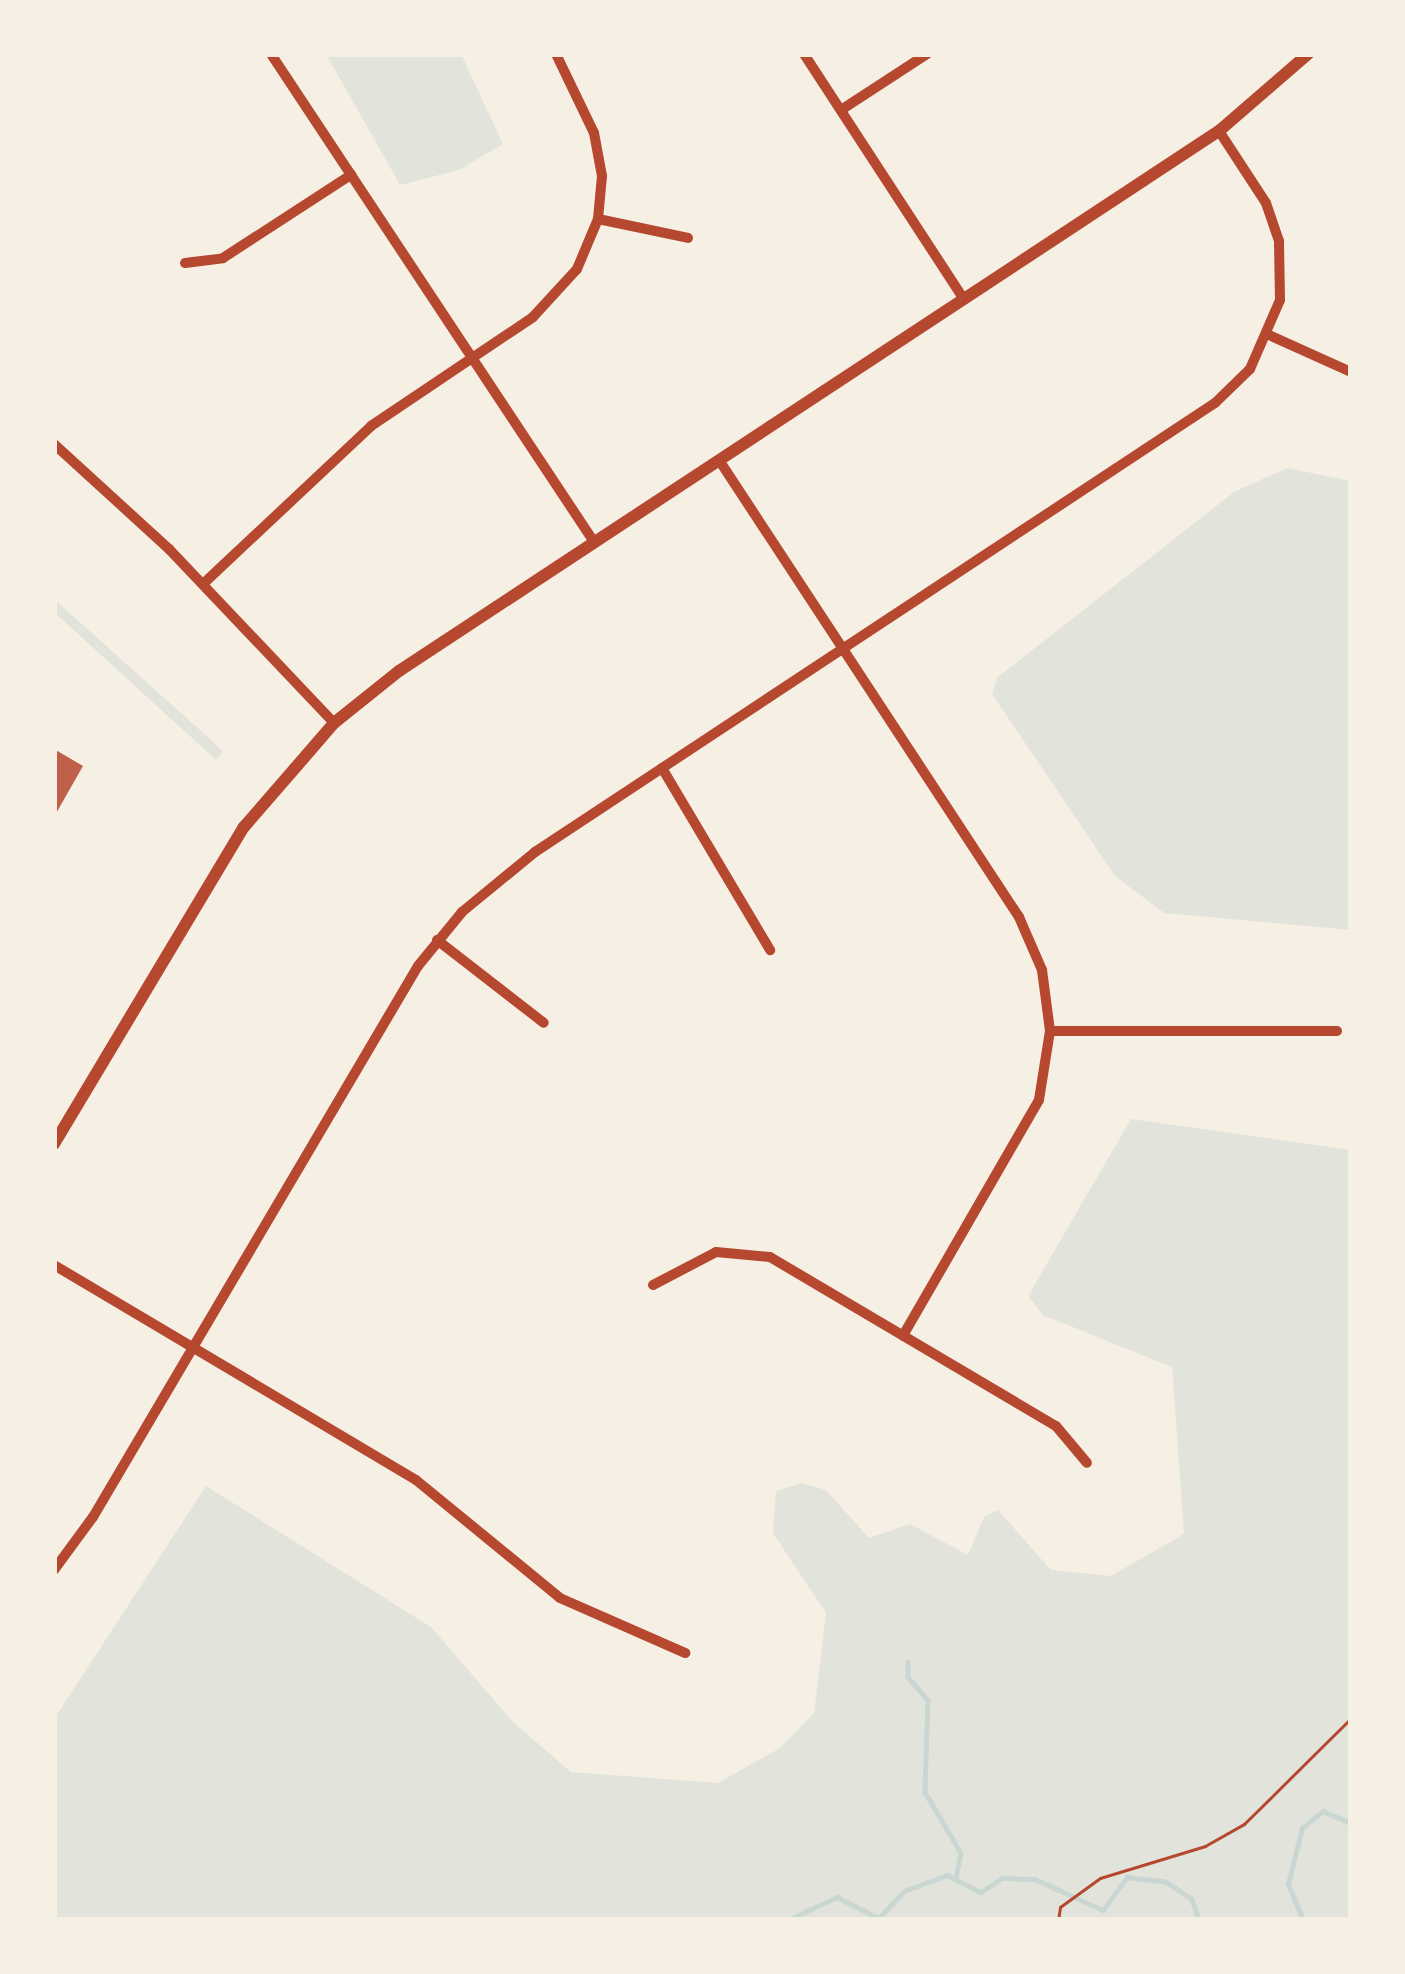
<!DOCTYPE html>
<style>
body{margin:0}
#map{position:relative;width:1405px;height:1974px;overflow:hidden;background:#f6efe4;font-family:"DM Sans",sans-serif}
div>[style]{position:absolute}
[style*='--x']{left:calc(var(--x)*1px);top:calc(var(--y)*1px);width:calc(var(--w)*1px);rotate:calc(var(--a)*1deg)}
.green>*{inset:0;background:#e2e4dc}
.stream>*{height:4.5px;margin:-2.25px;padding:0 2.25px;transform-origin:2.25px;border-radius:2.25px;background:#c9d6d2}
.building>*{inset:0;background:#bf614a}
.path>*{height:3px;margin:-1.5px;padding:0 1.5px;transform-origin:1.5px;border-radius:1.5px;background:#b5482f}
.minor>*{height:10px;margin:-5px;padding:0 5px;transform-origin:5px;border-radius:5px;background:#b5482f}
.tertiary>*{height:12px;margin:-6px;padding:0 6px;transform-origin:6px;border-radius:6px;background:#b5482f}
span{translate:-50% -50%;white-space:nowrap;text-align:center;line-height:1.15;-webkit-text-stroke:9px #f6efe4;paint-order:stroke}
.frame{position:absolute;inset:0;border:57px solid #f6efe4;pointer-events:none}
</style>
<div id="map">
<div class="green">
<div style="clip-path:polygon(326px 54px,461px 54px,503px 144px,459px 170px,400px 185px)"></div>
<div style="clip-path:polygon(1287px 468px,1351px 481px,1351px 930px,1164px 913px,1115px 876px,992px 694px,997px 678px,1234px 492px)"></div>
<div style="clip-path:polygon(54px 599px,211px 740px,223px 752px,216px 760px,54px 612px)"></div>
<div style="clip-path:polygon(1131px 1119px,1351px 1150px,1351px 1920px,54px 1920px,54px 1719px,206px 1486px,431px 1627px,513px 1722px,571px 1772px,718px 1783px,780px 1748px,814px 1713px,826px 1613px,773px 1533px,776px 1491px,802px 1483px,826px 1490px,869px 1538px,910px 1524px,968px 1555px,984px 1517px,998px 1510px,1051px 1570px,1111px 1576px,1184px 1534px,1172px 1367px,1043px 1315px,1028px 1296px)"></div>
</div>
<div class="stream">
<div style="--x:908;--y:1662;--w:15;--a:90"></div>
<div style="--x:908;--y:1677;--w:30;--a:49"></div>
<div style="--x:928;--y:1700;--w:92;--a:91.9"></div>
<div style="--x:925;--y:1792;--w:71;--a:59.5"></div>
<div style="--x:961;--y:1853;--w:26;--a:101"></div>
<div style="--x:670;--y:1920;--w:26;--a:0"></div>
<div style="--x:788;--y:1920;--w:54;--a:-25.1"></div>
<div style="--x:837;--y:1897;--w:47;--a:26.6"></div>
<div style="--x:879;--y:1918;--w:37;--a:-47"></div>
<div style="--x:904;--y:1891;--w:46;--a:-20.4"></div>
<div style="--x:947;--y:1875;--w:38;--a:27"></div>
<div style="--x:981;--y:1892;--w:25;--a:-34"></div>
<div style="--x:1002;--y:1878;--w:33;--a:2"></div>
<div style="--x:1035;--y:1879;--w:75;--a:24.5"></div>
<div style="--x:1103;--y:1910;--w:41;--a:-54"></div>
<div style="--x:1127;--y:1877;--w:39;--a:7"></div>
<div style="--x:1166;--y:1882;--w:31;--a:33"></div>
<div style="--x:1192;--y:1899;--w:22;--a:72"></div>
<div style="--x:1303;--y:1920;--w:39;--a:-113"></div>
<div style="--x:1288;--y:1884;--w:58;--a:-76"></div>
<div style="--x:1302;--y:1828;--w:27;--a:-39"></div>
<div style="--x:1323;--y:1811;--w:30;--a:23"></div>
</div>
<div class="building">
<div style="clip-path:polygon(54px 749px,83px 766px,54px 817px)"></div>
</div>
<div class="path">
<div style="--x:1058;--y:1920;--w:13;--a:-81"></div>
<div style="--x:1060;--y:1907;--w:49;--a:-35.9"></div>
<div style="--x:1100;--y:1878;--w:110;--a:-16.9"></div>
<div style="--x:1205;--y:1846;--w:45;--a:-29.4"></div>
<div style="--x:1244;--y:1824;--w:151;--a:-44.7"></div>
</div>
<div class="minor">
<div style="--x:271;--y:54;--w:585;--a:56.5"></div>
<div style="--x:804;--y:54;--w:293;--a:56.9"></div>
<div style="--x:841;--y:110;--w:103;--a:-33.1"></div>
<div style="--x:598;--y:219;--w:92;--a:11.9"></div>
<div style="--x:185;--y:263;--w:38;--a:-7"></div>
<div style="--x:223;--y:258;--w:153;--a:-33"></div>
<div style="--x:1269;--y:335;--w:90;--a:24.3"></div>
<div style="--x:54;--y:444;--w:156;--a:42.4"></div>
<div style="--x:169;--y:549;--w:240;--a:46.5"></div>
<div style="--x:719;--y:460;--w:547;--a:56.72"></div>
<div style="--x:1019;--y:917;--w:58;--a:66.5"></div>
<div style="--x:1042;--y:970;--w:62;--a:82.5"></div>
<div style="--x:1050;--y:1031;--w:70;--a:99.1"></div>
<div style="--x:1039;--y:1100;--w:272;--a:120"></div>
<div style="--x:203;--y:584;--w:231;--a:-43.2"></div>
<div style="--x:371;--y:426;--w:195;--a:-33.9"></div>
<div style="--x:533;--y:317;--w:65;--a:-47.5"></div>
<div style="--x:577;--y:269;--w:54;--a:-67.2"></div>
<div style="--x:598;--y:219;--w:43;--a:-84.7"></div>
<div style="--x:602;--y:176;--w:44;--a:-100.5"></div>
<div style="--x:594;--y:133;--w:88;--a:-115.7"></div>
<div style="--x:662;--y:768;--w:212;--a:59.3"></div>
<div style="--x:437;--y:940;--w:135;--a:37.8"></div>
<div style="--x:1050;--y:1031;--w:287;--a:0"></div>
<div style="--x:54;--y:1265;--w:421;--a:30.7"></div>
<div style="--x:416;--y:1480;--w:186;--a:39.3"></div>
<div style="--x:560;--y:1598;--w:137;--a:23.7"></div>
<div style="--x:653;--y:1285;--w:71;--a:-27.6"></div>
<div style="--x:716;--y:1252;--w:54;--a:5.3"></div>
<div style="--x:770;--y:1257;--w:332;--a:30.6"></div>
<div style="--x:1056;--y:1426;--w:48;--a:50"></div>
<div style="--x:54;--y:1570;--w:66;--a:-53.7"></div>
<div style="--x:93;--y:1517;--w:640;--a:-59.47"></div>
<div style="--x:418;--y:966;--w:70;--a:-50.8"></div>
<div style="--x:462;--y:912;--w:94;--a:-39.4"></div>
<div style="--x:535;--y:852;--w:815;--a:-33.44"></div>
<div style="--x:1215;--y:403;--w:49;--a:-44.2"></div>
<div style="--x:1250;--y:369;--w:75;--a:-66.5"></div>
<div style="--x:1280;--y:300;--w:59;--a:-91"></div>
<div style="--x:1279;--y:241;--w:40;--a:-108.9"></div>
<div style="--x:1266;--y:203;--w:86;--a:-123.1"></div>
</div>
<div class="tertiary">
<div style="--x:54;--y:1144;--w:370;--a:-59.1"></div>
<div style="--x:244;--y:827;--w:138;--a:-49.1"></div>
<div style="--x:334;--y:723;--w:83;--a:-38.7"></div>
<div style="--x:399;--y:671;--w:982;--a:-33.37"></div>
<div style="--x:1219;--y:131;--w:118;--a:-40.9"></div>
</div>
<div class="frame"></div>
</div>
